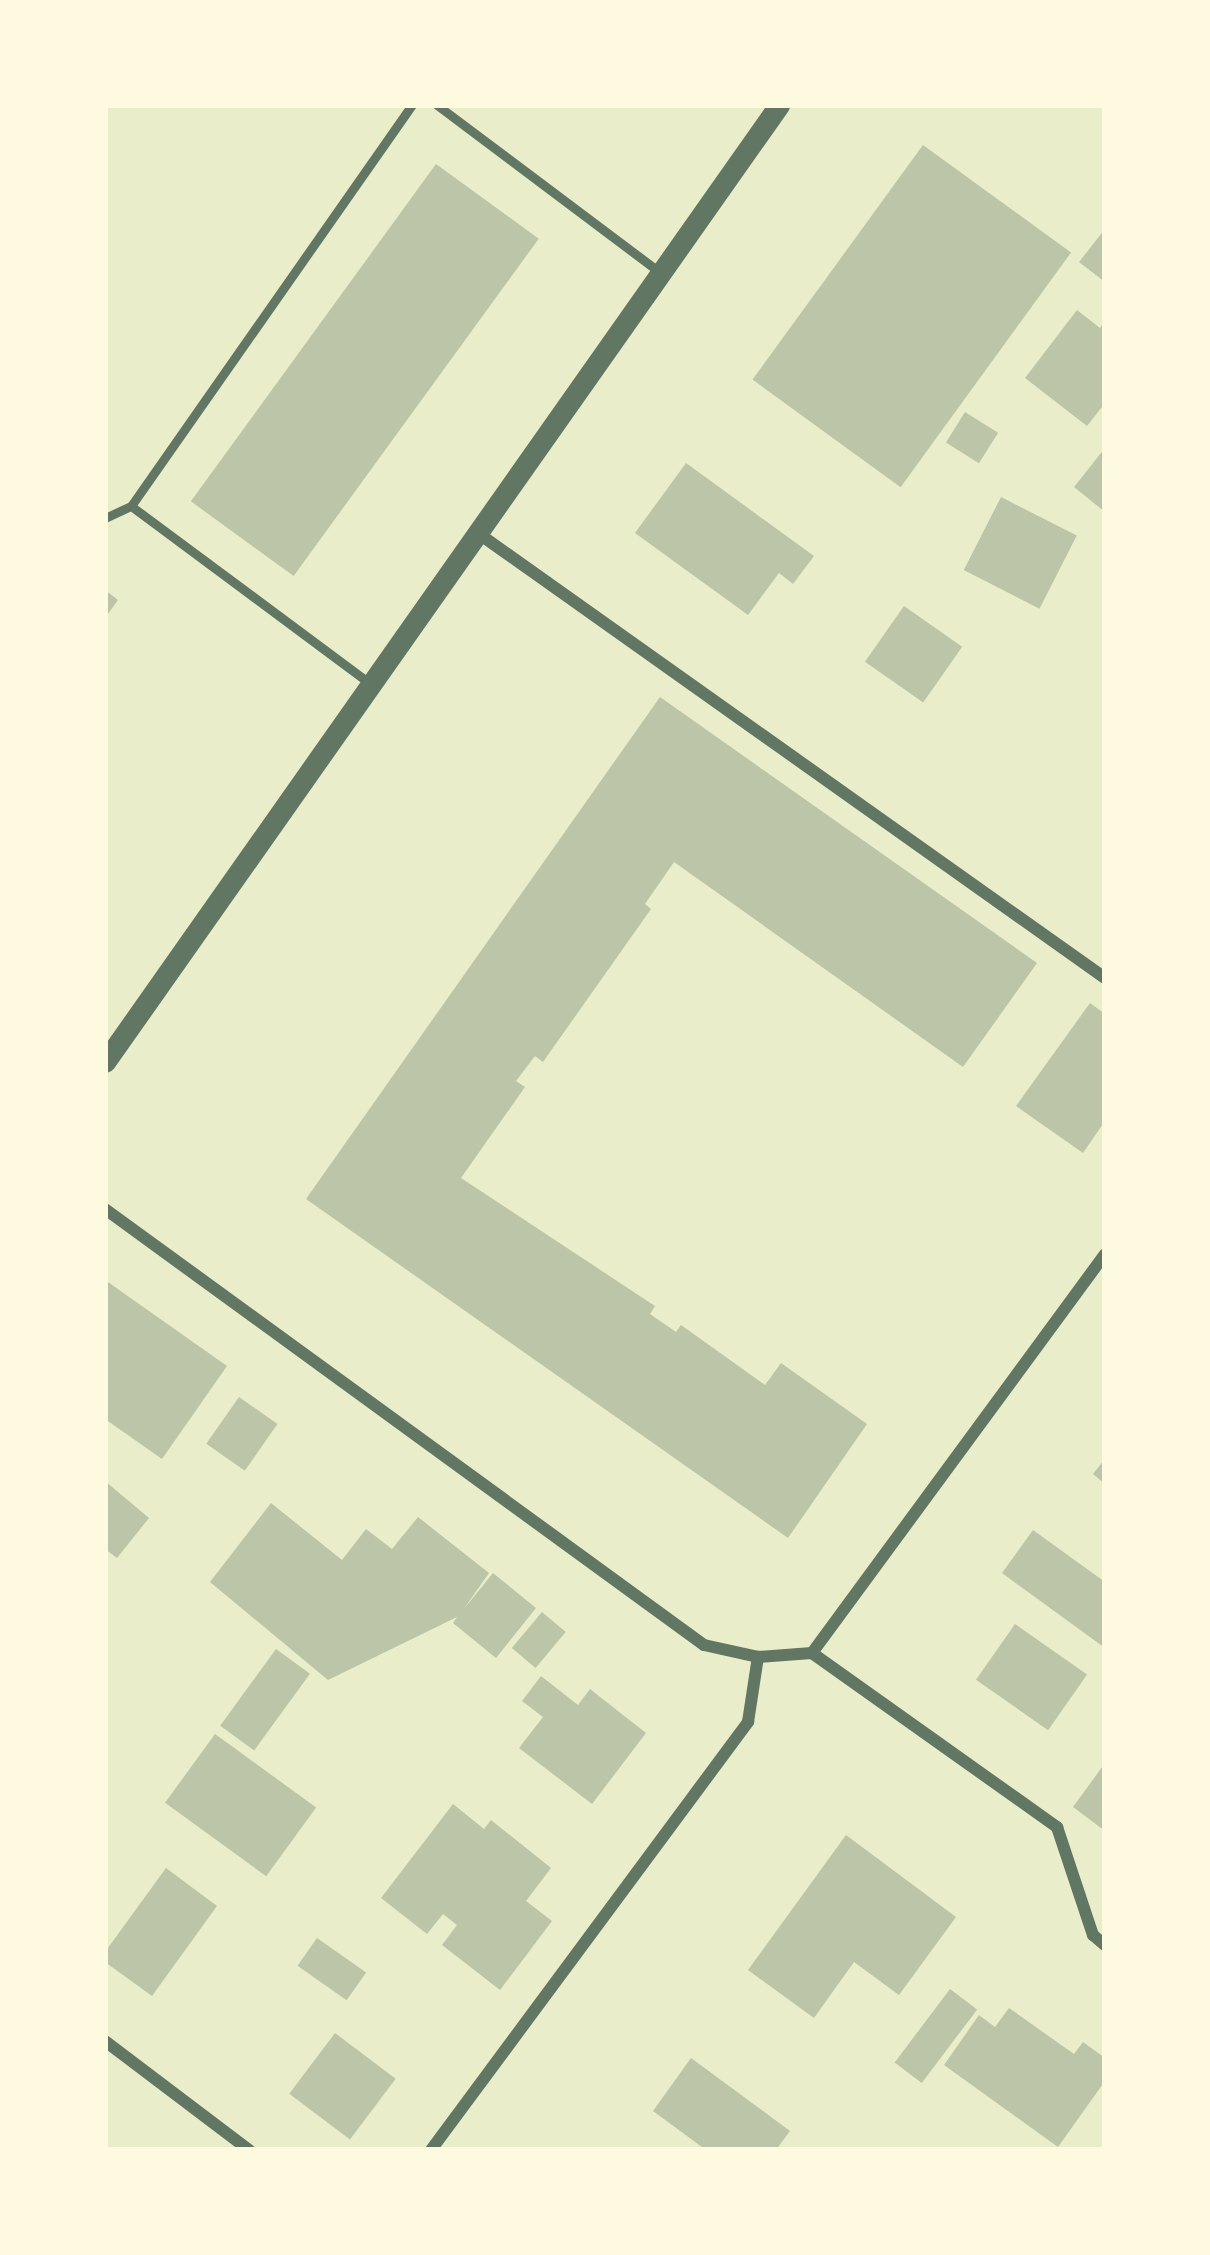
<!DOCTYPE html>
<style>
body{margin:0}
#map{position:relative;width:1210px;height:2255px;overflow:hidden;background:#e9edc9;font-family:"Noto Sans",sans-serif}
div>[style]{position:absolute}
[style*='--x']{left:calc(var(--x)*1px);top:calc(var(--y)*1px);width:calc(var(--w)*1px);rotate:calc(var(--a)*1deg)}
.building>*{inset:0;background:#bcc5a7;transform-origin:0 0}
.service>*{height:9px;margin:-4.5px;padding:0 4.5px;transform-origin:4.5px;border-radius:4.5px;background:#617663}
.minor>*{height:12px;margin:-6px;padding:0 6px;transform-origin:6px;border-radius:6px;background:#617663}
.tertiary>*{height:21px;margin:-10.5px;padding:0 10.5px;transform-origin:10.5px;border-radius:10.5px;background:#617663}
span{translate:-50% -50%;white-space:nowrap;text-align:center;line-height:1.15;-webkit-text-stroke:9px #fefae0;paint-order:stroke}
.frame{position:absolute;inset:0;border:108px solid #fefae0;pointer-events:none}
</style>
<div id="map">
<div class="building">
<div style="left:923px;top:145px;width:183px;height:290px;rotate:36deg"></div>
<div style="left:436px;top:164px;width:127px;height:417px;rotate:36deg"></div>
<div style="clip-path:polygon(1105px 229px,1105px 282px,1079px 262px)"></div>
<div style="clip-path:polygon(1077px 310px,1100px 328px,1105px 321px,1105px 403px,1087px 426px,1025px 378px)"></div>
<div style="left:965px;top:412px;width:39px;height:36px;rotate:32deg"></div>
<div style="clip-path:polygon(1105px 448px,1105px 512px,1074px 487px)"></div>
<div style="clip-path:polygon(686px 463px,814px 556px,793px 584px,779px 573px,748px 615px,635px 533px)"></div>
<div style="left:1001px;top:497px;width:85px;height:82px;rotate:27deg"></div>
<div style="clip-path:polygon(105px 590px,118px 600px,105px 618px)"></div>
<div style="left:904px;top:606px;width:71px;height:68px;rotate:35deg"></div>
<div style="clip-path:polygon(660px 697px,1037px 963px,963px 1067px,674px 862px,645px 904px,651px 909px,543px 1062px,535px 1056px,516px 1081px,525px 1087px,461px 1178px,655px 1306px,650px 1314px,676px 1332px,681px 1325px,765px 1385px,781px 1363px,867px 1424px,788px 1538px,306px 1199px)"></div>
<div style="clip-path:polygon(1090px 1003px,1105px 1014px,1105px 1121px,1083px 1153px,1016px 1106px)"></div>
<div style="clip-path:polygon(105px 1280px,227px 1366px,162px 1459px,105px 1419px)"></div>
<div style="left:239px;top:1397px;width:47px;height:57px;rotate:35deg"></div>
<div style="clip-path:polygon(1105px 1459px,1105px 1484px,1093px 1474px)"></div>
<div style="clip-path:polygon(105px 1481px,149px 1518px,117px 1558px,105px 1549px)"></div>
<div style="clip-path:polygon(271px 1503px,342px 1560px,366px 1529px,392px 1549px,418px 1517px,489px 1573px,463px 1610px,493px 1573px,536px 1608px,496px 1658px,453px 1623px,457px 1617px,328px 1680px,210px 1582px)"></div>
<div style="clip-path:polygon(1033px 1530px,1105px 1582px,1105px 1648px,1002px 1573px)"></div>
<div style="left:542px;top:1612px;width:31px;height:47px;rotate:40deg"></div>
<div style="left:1015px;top:1624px;width:88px;height:68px;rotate:35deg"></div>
<div style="left:276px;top:1649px;width:42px;height:95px;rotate:36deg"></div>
<div style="clip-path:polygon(541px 1676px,578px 1705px,590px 1689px,646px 1733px,592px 1804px,519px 1748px,543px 1717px,522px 1701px)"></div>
<div style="left:215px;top:1734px;width:125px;height:85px;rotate:36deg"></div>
<div style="clip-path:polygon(1105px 1763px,1105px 1831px,1073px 1807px)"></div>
<div style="clip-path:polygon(453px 1804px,484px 1829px,491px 1820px,551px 1868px,526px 1901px,552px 1921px,500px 1990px,442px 1945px,457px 1925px,443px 1914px,427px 1934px,381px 1898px)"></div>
<div style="clip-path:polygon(846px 1835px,956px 1917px,899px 1995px,854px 1962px,814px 2018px,748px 1970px)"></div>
<div style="clip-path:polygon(166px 1868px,217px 1906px,152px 1996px,105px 1962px,105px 1952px)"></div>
<div style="left:317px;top:1938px;width:60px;height:34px;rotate:35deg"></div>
<div style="left:950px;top:1989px;width:34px;height:92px;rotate:37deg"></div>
<div style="clip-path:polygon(1009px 2008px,1074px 2054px,1083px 2042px,1105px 2058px,1105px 2081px,1058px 2147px,944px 2065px,979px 2015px,995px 2027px)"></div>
<div style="left:335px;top:2033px;width:76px;height:76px;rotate:37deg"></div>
<div style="clip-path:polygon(691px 2058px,790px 2131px,776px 2150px,706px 2150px,653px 2111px)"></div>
</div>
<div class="service">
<div style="--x:437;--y:105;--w:280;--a:36.9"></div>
<div style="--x:131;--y:506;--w:297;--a:36.6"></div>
<div style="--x:105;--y:518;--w:29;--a:-25"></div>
<div style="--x:131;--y:506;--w:490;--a:-55"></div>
</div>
<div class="minor">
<div style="--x:475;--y:531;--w:772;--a:35.36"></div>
<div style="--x:105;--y:1209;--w:741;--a:36.05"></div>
<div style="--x:704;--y:1645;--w:55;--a:12.5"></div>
<div style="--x:758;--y:1657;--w:54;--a:-4.2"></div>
<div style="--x:812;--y:1653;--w:301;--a:35.4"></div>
<div style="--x:1057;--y:1827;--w:114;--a:71.6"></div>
<div style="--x:1093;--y:1935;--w:16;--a:40"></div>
<div style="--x:812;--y:1653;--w:495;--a:-53.7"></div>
<div style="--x:105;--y:2041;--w:181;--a:37.1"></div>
<div style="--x:431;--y:2150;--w:533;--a:-53.47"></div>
<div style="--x:748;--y:1722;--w:66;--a:-81.3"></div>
</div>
<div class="tertiary">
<div style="--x:105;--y:1062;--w:1171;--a:-54.84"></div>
</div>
<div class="frame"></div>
</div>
